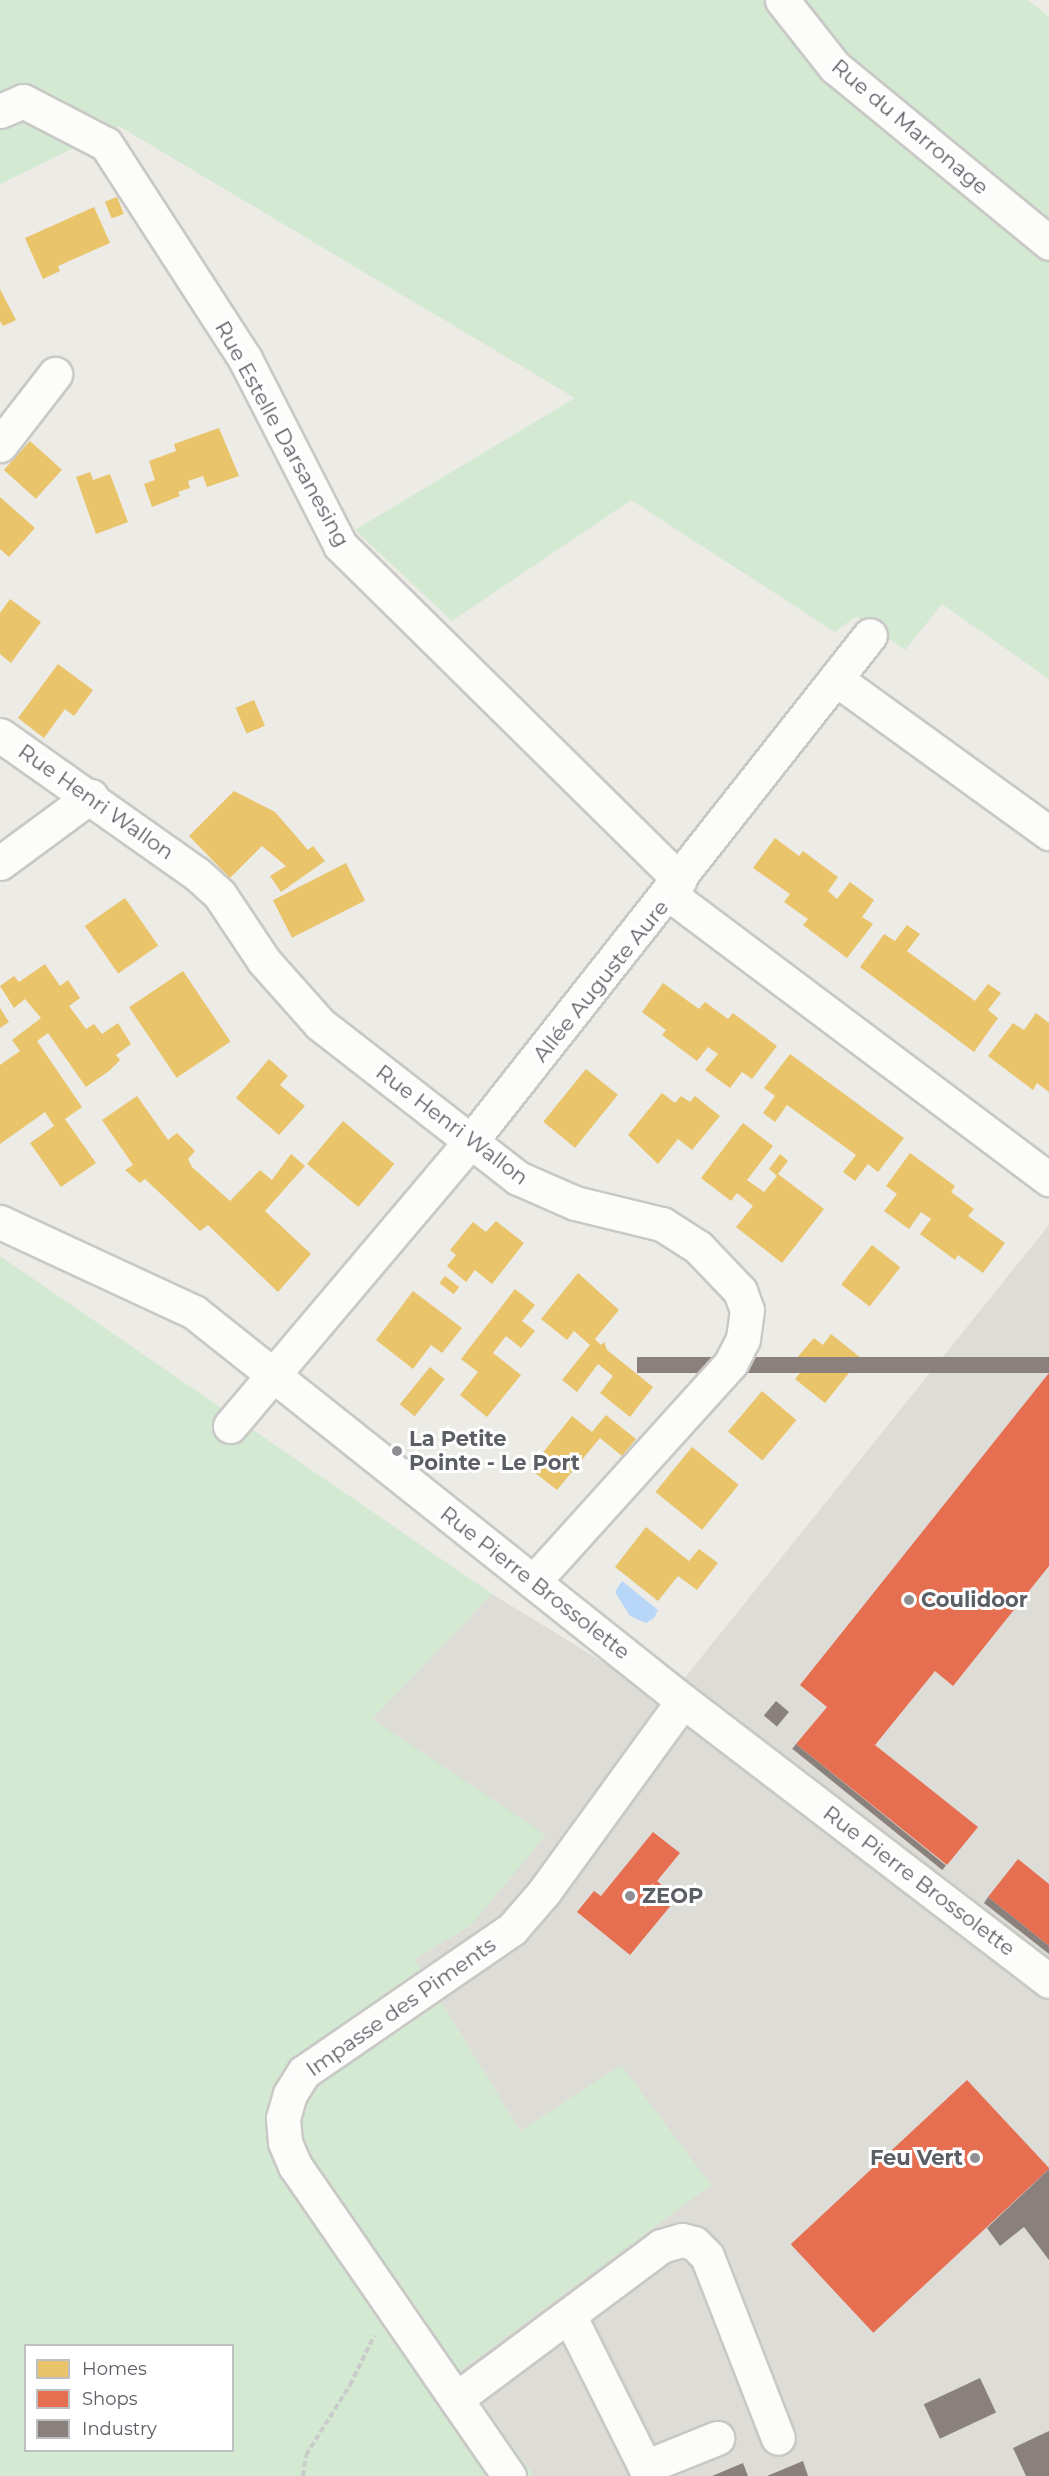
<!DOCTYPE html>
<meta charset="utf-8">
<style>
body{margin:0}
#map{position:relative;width:1049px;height:2476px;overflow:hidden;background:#ecebe6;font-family:Montserrat,sans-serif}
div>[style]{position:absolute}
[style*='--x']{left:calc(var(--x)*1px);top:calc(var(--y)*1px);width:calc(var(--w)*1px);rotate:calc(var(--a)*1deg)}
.industrial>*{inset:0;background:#dddcd7}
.green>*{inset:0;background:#d3e9d2}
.water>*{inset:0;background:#b8d7f8}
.homes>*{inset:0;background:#e9c46a;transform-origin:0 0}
.shops>*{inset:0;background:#e76f51;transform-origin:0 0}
.industry>*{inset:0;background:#8a817c;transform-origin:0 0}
.path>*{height:4px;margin-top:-2px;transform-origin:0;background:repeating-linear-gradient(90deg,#c8ccca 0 6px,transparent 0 9px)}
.roads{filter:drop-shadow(2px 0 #c8c8c6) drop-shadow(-2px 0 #c8c8c6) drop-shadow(0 2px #c8c8c6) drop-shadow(0 -2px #c8c8c6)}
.minor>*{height:33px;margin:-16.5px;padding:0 16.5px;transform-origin:16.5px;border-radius:16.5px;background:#fcfcfb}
.dots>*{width:16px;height:16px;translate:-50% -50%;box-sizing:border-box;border:3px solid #fff;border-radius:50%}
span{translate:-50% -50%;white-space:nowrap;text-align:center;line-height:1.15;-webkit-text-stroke:6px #fff;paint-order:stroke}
.street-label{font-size:21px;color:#5b5e64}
.poi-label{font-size:21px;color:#5b5e64;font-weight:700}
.left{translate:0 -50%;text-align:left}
.right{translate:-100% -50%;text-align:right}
.legend{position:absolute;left:24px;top:2344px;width:210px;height:108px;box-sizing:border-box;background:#fff;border:2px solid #bdbfc1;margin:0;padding:8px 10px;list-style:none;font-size:18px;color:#5b5e64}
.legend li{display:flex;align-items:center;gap:12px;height:30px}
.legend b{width:30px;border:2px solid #bdbfc1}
</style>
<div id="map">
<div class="industrial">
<div style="clip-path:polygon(1049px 1225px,1049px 2476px,534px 2476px,460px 2371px,711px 2184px,520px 2131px,415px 1959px,471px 1925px,372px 1719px,492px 1594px,666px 1701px)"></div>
</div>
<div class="green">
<div style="clip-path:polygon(0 0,1028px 0,1049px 17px,1049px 679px,942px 604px,905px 650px,856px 616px,835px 632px,631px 500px,452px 621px,355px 530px,575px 398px,119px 126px,0 184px)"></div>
<div style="clip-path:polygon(evenodd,0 1256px,492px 1594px,372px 1719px,546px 1835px,471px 1925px,415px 1959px,520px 2131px,621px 2065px,711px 2185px,460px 2371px,534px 2476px,0 2476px,0 1256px,26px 2346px,232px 2346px,232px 2450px,26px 2450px,26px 2346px)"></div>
</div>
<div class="water">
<div style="clip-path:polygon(622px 1581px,658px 1610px,654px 1618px,646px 1623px,630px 1616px,615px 1592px)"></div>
</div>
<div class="homes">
<div style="left:117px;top:197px;width:18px;height:13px;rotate:68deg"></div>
<div style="clip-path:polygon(94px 207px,110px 243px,58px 266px,60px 271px,43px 279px,25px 238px)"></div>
<div style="clip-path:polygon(0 289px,16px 320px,3px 326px,0 321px)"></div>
<div style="clip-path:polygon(219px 428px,239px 476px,207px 487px,203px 476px,188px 481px,190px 488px,178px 492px,180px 496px,152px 507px,144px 484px,155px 480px,149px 461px,176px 451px,174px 444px)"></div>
<div style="left:30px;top:441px;width:43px;height:39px;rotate:42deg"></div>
<div style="clip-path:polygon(90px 472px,93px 480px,110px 474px,128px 522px,96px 534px,76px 477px)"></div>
<div style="clip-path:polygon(0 497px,35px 528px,9px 557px,0 549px)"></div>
<div style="clip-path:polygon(10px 599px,41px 622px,11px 663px,0 654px,0 613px)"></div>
<div style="clip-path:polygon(58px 664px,93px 690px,74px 716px,65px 709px,44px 738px,18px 718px)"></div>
<div style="left:254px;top:700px;width:28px;height:20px;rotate:67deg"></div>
<div style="clip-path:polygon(234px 791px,275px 812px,308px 850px,313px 846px,325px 861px,281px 892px,270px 876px,286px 866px,262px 846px,230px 878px,189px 836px)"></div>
<div style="clip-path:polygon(775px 838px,799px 856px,803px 851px,838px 877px,828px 891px,837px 899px,850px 882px,874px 900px,862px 917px,873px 924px,847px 958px,803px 925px,808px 919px,784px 902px,790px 894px,753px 868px)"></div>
<div style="left:346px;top:863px;width:42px;height:82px;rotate:63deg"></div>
<div style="left:125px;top:898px;width:58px;height:49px;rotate:55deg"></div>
<div style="clip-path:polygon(907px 925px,920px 934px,907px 951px,975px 1001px,988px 984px,1001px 993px,988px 1010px,998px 1018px,974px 1052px,860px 967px,884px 934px,895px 941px)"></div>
<div style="clip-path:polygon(45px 964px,60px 986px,68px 980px,80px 998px,69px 1006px,86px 1029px,94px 1024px,102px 1034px,118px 1023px,131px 1044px,116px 1055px,120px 1060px,109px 1071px,86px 1087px,48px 1033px,37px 1041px,82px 1107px,65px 1119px,96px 1163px,61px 1187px,30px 1143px,54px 1126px,45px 1112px,0 1144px,0 1065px,20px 1051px,12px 1040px,41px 1018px,25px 999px,14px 1008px,0 986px,14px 976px,19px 982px)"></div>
<div style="left:183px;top:971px;width:85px;height:65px;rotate:56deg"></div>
<div style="clip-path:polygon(663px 983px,699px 1009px,705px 1002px,728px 1019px,733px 1013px,777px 1046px,752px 1079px,742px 1072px,730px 1088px,705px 1070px,718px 1054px,708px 1047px,697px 1061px,662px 1035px,666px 1030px,642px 1012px)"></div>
<div style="clip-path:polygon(0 1008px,9px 1022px,0 1028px)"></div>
<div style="clip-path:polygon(1036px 1013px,1049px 1023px,1049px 1092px,1037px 1083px,1033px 1090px,988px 1056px,1013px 1023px,1024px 1030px)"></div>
<div style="clip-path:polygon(790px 1054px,904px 1138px,878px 1172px,868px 1164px,855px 1181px,843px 1172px,856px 1155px,787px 1105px,775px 1122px,763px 1113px,775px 1096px,764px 1088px)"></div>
<div style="clip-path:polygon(269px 1059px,288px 1076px,280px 1085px,305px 1106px,279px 1135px,236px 1098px)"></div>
<div style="left:586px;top:1069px;width:41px;height:68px;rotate:39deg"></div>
<div style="clip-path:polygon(662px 1093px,675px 1103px,681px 1096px,690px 1102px,695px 1096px,720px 1116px,692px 1150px,678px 1139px,658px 1164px,628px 1135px)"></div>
<div style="clip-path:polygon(137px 1096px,168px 1140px,177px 1133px,195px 1151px,188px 1159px,192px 1167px,230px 1201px,260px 1170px,272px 1180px,291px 1154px,305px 1166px,265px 1211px,311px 1254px,278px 1292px,208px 1225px,200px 1231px,145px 1179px,140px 1183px,125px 1170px,133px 1165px,102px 1120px)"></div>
<div style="left:343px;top:1121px;width:67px;height:56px;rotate:40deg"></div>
<div style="clip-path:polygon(743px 1123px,773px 1146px,747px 1180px,764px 1192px,777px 1176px,769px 1169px,780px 1154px,788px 1161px,778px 1174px,824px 1209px,782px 1263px,736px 1227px,753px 1206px,737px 1193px,731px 1201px,701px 1178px)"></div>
<div style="clip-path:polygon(910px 1153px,955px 1186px,951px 1192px,974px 1209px,968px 1216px,1005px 1243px,983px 1273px,958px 1255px,955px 1260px,920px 1234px,931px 1219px,921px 1212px,909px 1229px,884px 1211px,897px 1194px,886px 1186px)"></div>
<div style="clip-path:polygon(496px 1221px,524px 1243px,492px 1284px,475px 1270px,466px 1282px,447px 1266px,456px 1255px,450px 1250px,473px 1222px,486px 1232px)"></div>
<div style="left:872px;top:1245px;width:36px;height:50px;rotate:38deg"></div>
<div style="clip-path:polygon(578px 1273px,619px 1310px,595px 1339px,601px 1345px,604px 1342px,607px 1350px,653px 1387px,630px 1417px,600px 1393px,613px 1376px,598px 1364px,577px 1392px,562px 1380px,590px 1345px,574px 1331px,567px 1340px,541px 1319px)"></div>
<div style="left:445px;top:1276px;width:18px;height:9px;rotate:38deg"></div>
<div style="clip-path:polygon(515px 1289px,535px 1305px,522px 1321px,535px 1331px,521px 1348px,506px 1336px,493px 1353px,521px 1375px,487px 1417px,460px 1395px,478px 1372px,461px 1359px)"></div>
<div style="clip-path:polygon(413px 1291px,462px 1328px,442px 1353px,431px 1345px,413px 1369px,376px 1340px)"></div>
<div style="clip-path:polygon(831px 1334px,861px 1358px,825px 1403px,795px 1379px,804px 1368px,795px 1360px,814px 1338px,823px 1345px)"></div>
<div style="left:430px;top:1367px;width:19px;height:48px;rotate:39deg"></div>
<div style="left:762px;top:1391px;width:45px;height:53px;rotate:40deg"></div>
<div style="clip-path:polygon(606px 1415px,636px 1439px,622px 1456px,600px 1438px,557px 1490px,530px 1469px,572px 1416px,592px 1432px)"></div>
<div style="left:692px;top:1447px;width:60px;height:58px;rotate:39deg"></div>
<div style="clip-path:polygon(646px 1527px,689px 1561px,699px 1549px,718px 1563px,697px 1590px,678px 1576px,658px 1601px,615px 1567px)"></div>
</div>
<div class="shops">
<div style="clip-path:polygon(1049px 1373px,1049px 1566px,953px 1686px,935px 1671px,875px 1745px,978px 1827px,947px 1865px,796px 1744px,827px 1707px,800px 1685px)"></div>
<div style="clip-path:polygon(653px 1832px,680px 1853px,657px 1881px,677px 1898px,630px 1955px,577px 1912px,594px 1891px,601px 1896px)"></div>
<div style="clip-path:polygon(1018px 1859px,1049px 1884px,1049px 1946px,988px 1897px)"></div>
<div style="left:967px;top:2080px;width:121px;height:241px;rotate:47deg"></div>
</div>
<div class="industry">
<div style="left:1049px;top:1357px;width:16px;height:412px;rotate:90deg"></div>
<div style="left:776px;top:1701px;width:17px;height:19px;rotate:40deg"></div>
<div style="left:796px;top:1744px;width:193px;height:6px;rotate:39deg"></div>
<div style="clip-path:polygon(988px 1897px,1049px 1946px,1049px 1954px,984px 1903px)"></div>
<div style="clip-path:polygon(1049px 2169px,1049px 2260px,1024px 2227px,1000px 2246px,987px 2228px)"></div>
<div style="left:980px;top:2378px;width:38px;height:62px;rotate:65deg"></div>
<div style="clip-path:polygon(1049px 2431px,1049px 2476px,1026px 2476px,1013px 2448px)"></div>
<div style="clip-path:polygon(803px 2461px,808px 2476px,767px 2476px)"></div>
<div style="clip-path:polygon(743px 2463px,748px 2476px,712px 2476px)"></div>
</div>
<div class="path">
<div style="--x:303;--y:2476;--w:21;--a:-82"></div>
<div style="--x:306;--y:2455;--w:83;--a:-57.8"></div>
<div style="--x:350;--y:2385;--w:55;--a:-63.9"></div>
</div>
<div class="roads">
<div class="minor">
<div style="--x:782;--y:0;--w:85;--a:51.7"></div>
<div style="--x:835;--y:67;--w:277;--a:39.4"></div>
<div style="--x:0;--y:111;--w:25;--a:-23"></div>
<div style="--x:23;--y:101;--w:93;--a:27.4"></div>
<div style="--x:106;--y:144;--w:256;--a:57.1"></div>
<div style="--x:245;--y:359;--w:209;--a:62.9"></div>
<div style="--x:340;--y:545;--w:477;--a:44.6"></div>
<div style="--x:0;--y:445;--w:90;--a:-52.2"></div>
<div style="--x:836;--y:679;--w:263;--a:35.9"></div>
<div style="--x:0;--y:735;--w:241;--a:35.2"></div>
<div style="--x:197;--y:874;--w:31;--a:42"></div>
<div style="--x:220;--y:895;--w:79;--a:56.3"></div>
<div style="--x:264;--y:961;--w:84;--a:48.4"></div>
<div style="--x:320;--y:1024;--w:251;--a:37.9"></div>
<div style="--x:518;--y:1178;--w:62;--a:23.7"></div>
<div style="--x:575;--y:1203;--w:89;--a:13.6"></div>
<div style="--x:662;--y:1224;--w:43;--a:32.6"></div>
<div style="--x:698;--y:1247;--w:61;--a:46.3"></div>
<div style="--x:740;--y:1291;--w:20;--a:70"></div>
<div style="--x:747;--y:1310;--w:29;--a:98"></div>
<div style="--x:743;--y:1339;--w:27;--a:117"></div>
<div style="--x:731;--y:1363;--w:295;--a:132.1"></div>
<div style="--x:0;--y:863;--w:113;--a:-36.4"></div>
<div style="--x:669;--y:894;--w:475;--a:36.9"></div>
<div style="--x:0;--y:1222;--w:214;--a:24.9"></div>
<div style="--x:194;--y:1312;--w:625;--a:38.5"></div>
<div style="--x:683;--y:1701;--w:461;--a:37.4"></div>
<div style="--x:230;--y:1426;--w:373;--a:-49.8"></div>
<div style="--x:471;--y:1141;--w:644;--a:-51.74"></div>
<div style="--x:569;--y:2315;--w:170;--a:63.4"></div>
<div style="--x:645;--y:2467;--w:78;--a:-21.9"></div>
<div style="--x:456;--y:2399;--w:256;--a:-36.7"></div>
<div style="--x:661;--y:2246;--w:22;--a:-16"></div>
<div style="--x:682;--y:2240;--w:12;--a:14"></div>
<div style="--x:694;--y:2243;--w:18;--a:45"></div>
<div style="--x:707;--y:2256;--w:195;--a:68.7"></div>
<div style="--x:509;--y:2476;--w:377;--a:-124.6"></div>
<div style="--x:295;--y:2166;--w:26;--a:-113"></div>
<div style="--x:285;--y:2142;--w:24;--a:-95"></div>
<div style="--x:283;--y:2118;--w:25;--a:-74"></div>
<div style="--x:290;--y:2094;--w:26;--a:-58"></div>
<div style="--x:304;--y:2072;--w:252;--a:-34.5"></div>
<div style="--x:512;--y:1929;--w:49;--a:-49.1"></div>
<div style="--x:544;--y:1892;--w:236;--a:-54"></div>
</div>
</div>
<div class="dots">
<div style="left:397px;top:1451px;background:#8e8f92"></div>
<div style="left:909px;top:1600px;background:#8e8f92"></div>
<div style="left:630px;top:1896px;background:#8e8f92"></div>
<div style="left:975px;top:2158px;background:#8e8f92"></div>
</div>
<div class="street-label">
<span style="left:910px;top:127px;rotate:40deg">Rue du Marronage</span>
<span style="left:282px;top:434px;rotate:61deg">Rue Estelle Darsanesing</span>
<span style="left:96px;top:802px;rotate:35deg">Rue Henri Wallon</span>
<span style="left:601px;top:981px;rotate:-51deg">Allée Auguste Aure</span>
<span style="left:452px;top:1125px;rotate:37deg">Rue Henri Wallon</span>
<span style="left:535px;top:1583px;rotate:38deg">Rue Pierre Brossolette</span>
<span style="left:919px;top:1881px;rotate:37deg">Rue Pierre Brossolette</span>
<span style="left:401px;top:2007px;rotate:-35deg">Impasse des Piments</span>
</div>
<div class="poi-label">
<span class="left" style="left:409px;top:1451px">La Petite<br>Pointe - Le Port</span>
<span class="left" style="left:921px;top:1600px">Coulidoor</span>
<span class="left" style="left:642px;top:1896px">ZEOP</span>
<span class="right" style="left:963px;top:2158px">Feu Vert</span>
</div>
<ul class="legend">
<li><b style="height:16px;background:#e9c46a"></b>Homes</li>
<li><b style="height:16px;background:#e76f51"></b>Shops</li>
<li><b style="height:16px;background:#8a817c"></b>Industry</li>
</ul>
</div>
